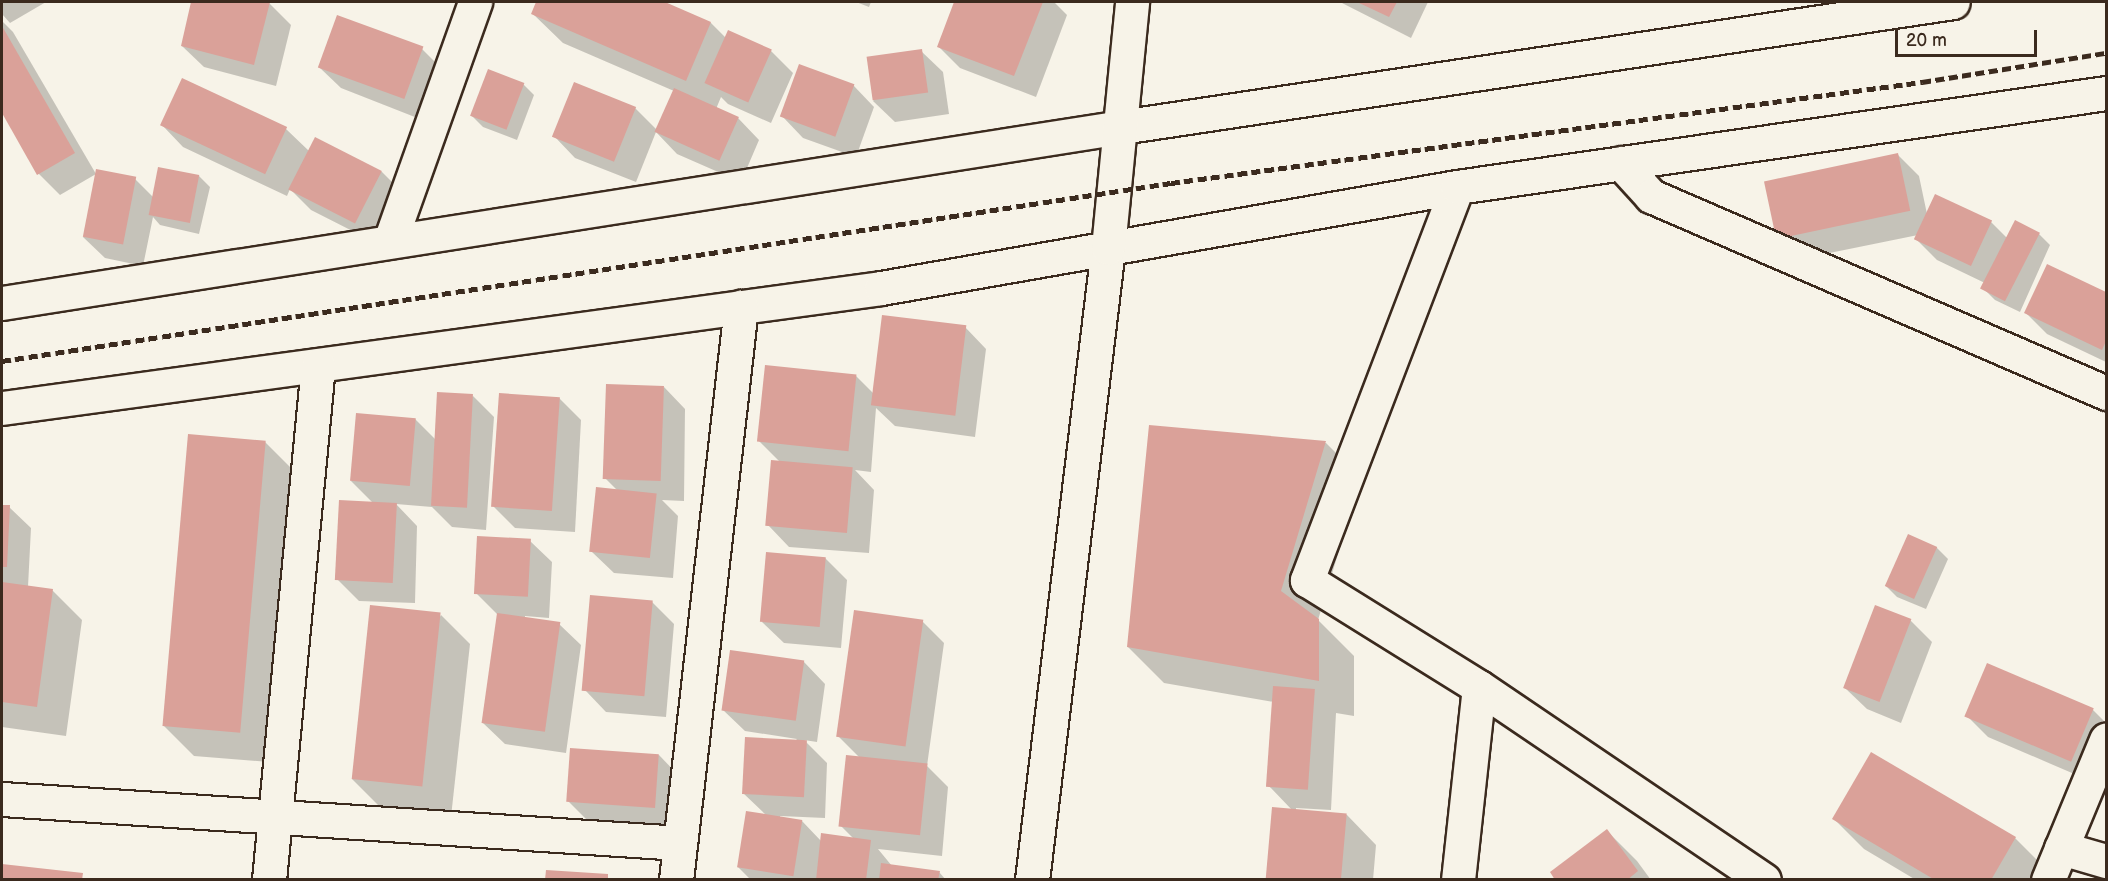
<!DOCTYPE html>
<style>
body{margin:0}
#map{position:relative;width:2108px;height:881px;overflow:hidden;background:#f7f3e8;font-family:"Balsamiq Sans",sans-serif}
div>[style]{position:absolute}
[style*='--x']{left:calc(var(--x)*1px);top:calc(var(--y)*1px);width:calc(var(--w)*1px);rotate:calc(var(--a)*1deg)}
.shadow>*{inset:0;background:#0003}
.building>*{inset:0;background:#daa199;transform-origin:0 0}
.roads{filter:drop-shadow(2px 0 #3b2a1e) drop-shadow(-2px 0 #3b2a1e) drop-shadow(0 2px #3b2a1e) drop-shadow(0 -2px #3b2a1e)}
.street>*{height:33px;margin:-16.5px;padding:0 16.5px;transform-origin:16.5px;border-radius:16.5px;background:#f7f3e8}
.secondary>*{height:33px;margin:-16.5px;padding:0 16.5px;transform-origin:16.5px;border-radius:16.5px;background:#f7f3e8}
.rail>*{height:4.5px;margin-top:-2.25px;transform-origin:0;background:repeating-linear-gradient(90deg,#3b2a1e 0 9px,transparent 0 13.5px)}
span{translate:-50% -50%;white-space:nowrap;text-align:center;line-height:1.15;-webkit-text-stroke:4.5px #f7f3e8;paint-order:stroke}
.frame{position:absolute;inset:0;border:3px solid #3b2a1e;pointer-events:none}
.scale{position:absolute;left:1895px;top:30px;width:142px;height:27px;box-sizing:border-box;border:3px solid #3b2a1e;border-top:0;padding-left:8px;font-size:18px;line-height:21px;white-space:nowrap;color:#3b2a1e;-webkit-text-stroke:4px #f7f3e8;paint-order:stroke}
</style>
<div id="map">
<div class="shadow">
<div style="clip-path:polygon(2px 2px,46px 2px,10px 23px,2px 14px)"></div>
<div style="clip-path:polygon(193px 2px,263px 2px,269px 3px,291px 25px,276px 86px,204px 67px,182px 46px)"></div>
<div style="clip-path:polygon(538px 2px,661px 2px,711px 23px,726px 38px,771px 51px,793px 73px,771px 123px,728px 104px,721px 97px,716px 109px,738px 118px,759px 140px,741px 182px,677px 154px,656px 132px,636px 182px,575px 158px,554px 136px,635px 108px,657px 130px,674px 91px,563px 43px,533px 14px)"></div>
<div style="clip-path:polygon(856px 2px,871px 2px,869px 7px)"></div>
<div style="clip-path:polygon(956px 2px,1054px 2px,1067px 15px,1036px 97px,960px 68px,938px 46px)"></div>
<div style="clip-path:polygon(1340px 2px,1428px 2px,1411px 38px)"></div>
<div style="clip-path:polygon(2px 21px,13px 32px,96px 174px,60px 195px,39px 174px,2px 110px)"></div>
<div style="clip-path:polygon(422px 49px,443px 70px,425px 121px,341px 88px,319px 67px)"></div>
<div style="clip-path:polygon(921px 51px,943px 72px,949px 114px,895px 122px,873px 101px)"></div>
<div style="clip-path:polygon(183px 80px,286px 129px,309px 151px,316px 139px,382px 172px,403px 193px,378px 244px,311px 210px,290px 189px,287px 196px,183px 147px,162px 125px)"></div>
<div style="clip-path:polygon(523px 84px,534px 95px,517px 140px,483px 127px,472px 116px)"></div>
<div style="clip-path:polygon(853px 85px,874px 107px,856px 157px,803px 138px,782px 116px)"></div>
<div style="clip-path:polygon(1898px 155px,1919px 176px,1927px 214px,1991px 222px,2008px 239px,2039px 234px,2050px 245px,2020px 312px,1995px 300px,1984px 289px,1987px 284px,1937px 260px,1916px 239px,1918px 235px,1800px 259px,1778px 237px)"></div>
<div style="clip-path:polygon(199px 176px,210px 187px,199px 234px,160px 225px,153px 217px,143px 266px,105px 258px,83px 237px,135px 179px,153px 197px)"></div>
<div style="clip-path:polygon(2048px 266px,2106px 294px,2106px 362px,2047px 334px,2026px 313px)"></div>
<div style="clip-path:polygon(965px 327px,986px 349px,975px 437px,895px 426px,876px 408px,871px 472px,855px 470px,874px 490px,869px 553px,789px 547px,768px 525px,780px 462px,759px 441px,856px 376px,874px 394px)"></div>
<div style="clip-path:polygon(664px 387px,685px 409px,684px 501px,662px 500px,678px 516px,673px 578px,614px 573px,592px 552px,618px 491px,605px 478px)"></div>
<div style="clip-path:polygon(473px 396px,494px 417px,486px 530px,452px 527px,432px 507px,396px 504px,417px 526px,415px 603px,359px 601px,337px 579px,373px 503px,351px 481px,415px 419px,435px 439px)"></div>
<div style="clip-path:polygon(559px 398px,581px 420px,575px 532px,515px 528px,494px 507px)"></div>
<div style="clip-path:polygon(1150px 427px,1326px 443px,1361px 478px,1318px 620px,1354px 656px,1354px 716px,1336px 713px,1331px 810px,1296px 808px,1296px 811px,1347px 815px,1376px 845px,1373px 880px,1267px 880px,1293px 811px,1269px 786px,1274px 702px,1164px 683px,1128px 647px)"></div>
<div style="clip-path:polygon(265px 442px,295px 472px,269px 762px,194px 756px,164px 726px)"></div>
<div style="clip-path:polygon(2px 506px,9px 507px,31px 528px,28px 587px,53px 591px,82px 620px,66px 736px,2px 727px)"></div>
<div style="clip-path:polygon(1908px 536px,1937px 548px,1948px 559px,1926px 609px,1897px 597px,1886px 586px)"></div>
<div style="clip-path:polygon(530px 541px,552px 562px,549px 618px,525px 616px,525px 619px,559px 624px,581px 645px,566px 753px,505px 744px,483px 723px,498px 615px,476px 593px)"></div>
<div style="clip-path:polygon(825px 558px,847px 580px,841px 648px,784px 643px,762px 622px)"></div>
<div style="clip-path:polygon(652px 602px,674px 624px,666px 717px,606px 712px,585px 690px)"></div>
<div style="clip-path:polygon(441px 615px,470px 644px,451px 817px,381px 808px,352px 779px)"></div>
<div style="clip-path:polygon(1910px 620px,1932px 642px,1901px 723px,1867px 709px,1845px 688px)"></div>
<div style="clip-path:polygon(922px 621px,944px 643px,927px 766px,948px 787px,942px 856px,878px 849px,892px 866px,939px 872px,946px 880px,751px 880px,738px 867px,766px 815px,743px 793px,797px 739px,745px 731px,723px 710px,804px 662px,825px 684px,817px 742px,804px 740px,827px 763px,825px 818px,780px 816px,780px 818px,802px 821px,822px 842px,854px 839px,841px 826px,860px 758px,839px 737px)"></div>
<div style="clip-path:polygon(2093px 710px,2106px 723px,2106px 751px,2093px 782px,1988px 737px,1966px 715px)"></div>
<div style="clip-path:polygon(659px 755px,680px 777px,677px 829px,590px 823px,568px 801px)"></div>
<div style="clip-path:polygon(1834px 819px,2015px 838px,2045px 868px,2038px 880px,1916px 880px,1864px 849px)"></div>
<div style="clip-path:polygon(1607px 831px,1637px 861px,1651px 880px,1557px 880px)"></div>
</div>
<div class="building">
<div style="clip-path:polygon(191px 2px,270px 2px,254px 65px,181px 46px)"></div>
<div style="clip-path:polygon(536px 2px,665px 2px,711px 22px,686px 81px,531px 14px)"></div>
<div style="clip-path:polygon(954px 2px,1043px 2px,1014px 76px,937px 47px)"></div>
<div style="clip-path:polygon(1357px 2px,1397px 2px,1389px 17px)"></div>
<div style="left:337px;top:15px;width:92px;height:56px;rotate:20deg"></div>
<div style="clip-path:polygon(2px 26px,75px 153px,37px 175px,2px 113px)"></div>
<div style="left:728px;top:30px;width:48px;height:58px;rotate:24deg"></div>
<div style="left:922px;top:49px;width:44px;height:56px;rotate:82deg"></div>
<div style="left:799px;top:64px;width:59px;height:56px;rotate:20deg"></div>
<div style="left:488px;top:69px;width:39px;height:50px;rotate:21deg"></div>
<div style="left:182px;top:78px;width:116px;height:52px;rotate:25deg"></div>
<div style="left:574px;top:82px;width:67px;height:59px;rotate:22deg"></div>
<div style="left:674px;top:88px;width:71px;height:48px;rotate:24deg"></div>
<div style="left:315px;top:137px;width:75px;height:59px;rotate:27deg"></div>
<div style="left:1898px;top:153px;width:59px;height:137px;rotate:78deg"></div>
<div style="left:158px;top:167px;width:42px;height:49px;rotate:11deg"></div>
<div style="left:96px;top:169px;width:41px;height:69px;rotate:11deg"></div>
<div style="left:1935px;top:194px;width:63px;height:50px;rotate:25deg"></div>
<div style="left:2015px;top:220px;width:28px;height:77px;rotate:27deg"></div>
<div style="clip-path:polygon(2047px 264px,2106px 292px,2106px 341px,2102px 350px,2024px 313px)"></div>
<div style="left:882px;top:315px;width:85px;height:91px;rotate:7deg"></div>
<div style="left:765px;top:365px;width:92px;height:77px;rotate:6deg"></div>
<div style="left:606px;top:384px;width:58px;height:95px;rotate:2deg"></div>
<div style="left:437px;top:392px;width:36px;height:114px;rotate:3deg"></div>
<div style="left:499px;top:393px;width:61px;height:114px;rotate:4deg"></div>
<div style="left:356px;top:413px;width:60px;height:68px;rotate:5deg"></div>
<div style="clip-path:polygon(1149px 425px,1326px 441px,1281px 591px,1319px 619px,1319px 681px,1127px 647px)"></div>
<div style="left:188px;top:434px;width:78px;height:293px;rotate:5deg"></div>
<div style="left:771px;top:460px;width:82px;height:66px;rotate:5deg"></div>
<div style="left:596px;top:487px;width:61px;height:65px;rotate:6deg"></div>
<div style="left:339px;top:500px;width:58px;height:80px;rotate:3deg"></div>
<div style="clip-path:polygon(2px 505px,10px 505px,7px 567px,2px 567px)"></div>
<div style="left:1908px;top:534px;width:32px;height:57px;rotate:24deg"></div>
<div style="left:477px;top:536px;width:54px;height:58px;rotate:3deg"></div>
<div style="left:766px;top:552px;width:60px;height:70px;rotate:5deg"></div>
<div style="clip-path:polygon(2px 582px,53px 589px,37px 707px,2px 702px)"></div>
<div style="left:590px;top:595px;width:63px;height:96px;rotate:5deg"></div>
<div style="left:370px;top:605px;width:71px;height:175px;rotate:6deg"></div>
<div style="left:1875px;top:605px;width:39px;height:89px;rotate:21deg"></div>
<div style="left:854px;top:610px;width:70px;height:128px;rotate:8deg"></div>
<div style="left:497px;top:613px;width:64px;height:111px;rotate:8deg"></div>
<div style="left:730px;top:650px;width:75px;height:61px;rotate:8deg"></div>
<div style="left:1987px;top:663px;width:116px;height:58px;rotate:23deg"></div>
<div style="left:1273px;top:686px;width:42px;height:101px;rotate:4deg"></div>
<div style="left:745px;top:737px;width:62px;height:57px;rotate:3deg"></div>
<div style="left:570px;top:748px;width:89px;height:54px;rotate:4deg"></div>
<div style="clip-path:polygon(1871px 752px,2016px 837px,1991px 880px,1935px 880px,1832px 819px)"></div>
<div style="left:846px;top:755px;width:82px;height:72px;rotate:6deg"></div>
<div style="left:1272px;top:807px;width:75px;height:73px;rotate:5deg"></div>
<div style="left:746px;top:811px;width:57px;height:57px;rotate:9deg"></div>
<div style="clip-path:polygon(1607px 829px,1638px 871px,1627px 880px,1555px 880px,1550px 872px)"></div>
<div style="clip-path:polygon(821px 833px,871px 840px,866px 880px,816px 880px)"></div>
<div style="clip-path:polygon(881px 863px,940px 871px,938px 880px,879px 880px)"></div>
<div style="clip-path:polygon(2px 864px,83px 873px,82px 880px,2px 880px)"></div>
<div style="clip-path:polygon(546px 870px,608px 874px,608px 880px,545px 880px)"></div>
</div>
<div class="roads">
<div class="street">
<div style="--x:1621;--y:163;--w:45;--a:47.7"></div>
<div style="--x:1651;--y:196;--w:496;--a:23.4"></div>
<div style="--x:1457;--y:187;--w:421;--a:110.9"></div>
<div style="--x:1307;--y:580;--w:203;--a:31.9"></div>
<div style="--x:1479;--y:687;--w:344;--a:34.1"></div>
<div style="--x:390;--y:241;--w:254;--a:-70.4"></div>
<div style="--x:2;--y:303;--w:1133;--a:-8.94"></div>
<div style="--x:1121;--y:127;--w:841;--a:-8.54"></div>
<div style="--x:2;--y:408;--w:887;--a:-7.77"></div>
<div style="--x:881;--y:288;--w:585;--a:-9.95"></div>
<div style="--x:1457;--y:187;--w:656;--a:-8.24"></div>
<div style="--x:2;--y:799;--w:679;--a:3.71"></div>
<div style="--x:2061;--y:848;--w:47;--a:16.1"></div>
<div style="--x:269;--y:880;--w:517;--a:-84.56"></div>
<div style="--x:676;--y:880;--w:577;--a:-83.53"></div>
<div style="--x:1458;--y:880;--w:194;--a:-83.8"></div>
<div style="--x:2048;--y:880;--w:152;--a:-67.5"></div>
</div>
<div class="secondary">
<div style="--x:1032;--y:880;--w:637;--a:-83.14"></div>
<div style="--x:1108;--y:248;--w:247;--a:-84.4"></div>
</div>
</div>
<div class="rail">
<div style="--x:2;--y:361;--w:1182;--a:-8.66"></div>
<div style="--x:1171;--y:183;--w:758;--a:-7.66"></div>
<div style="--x:1922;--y:82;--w:186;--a:-9"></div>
</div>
<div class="frame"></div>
<div class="scale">20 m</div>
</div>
